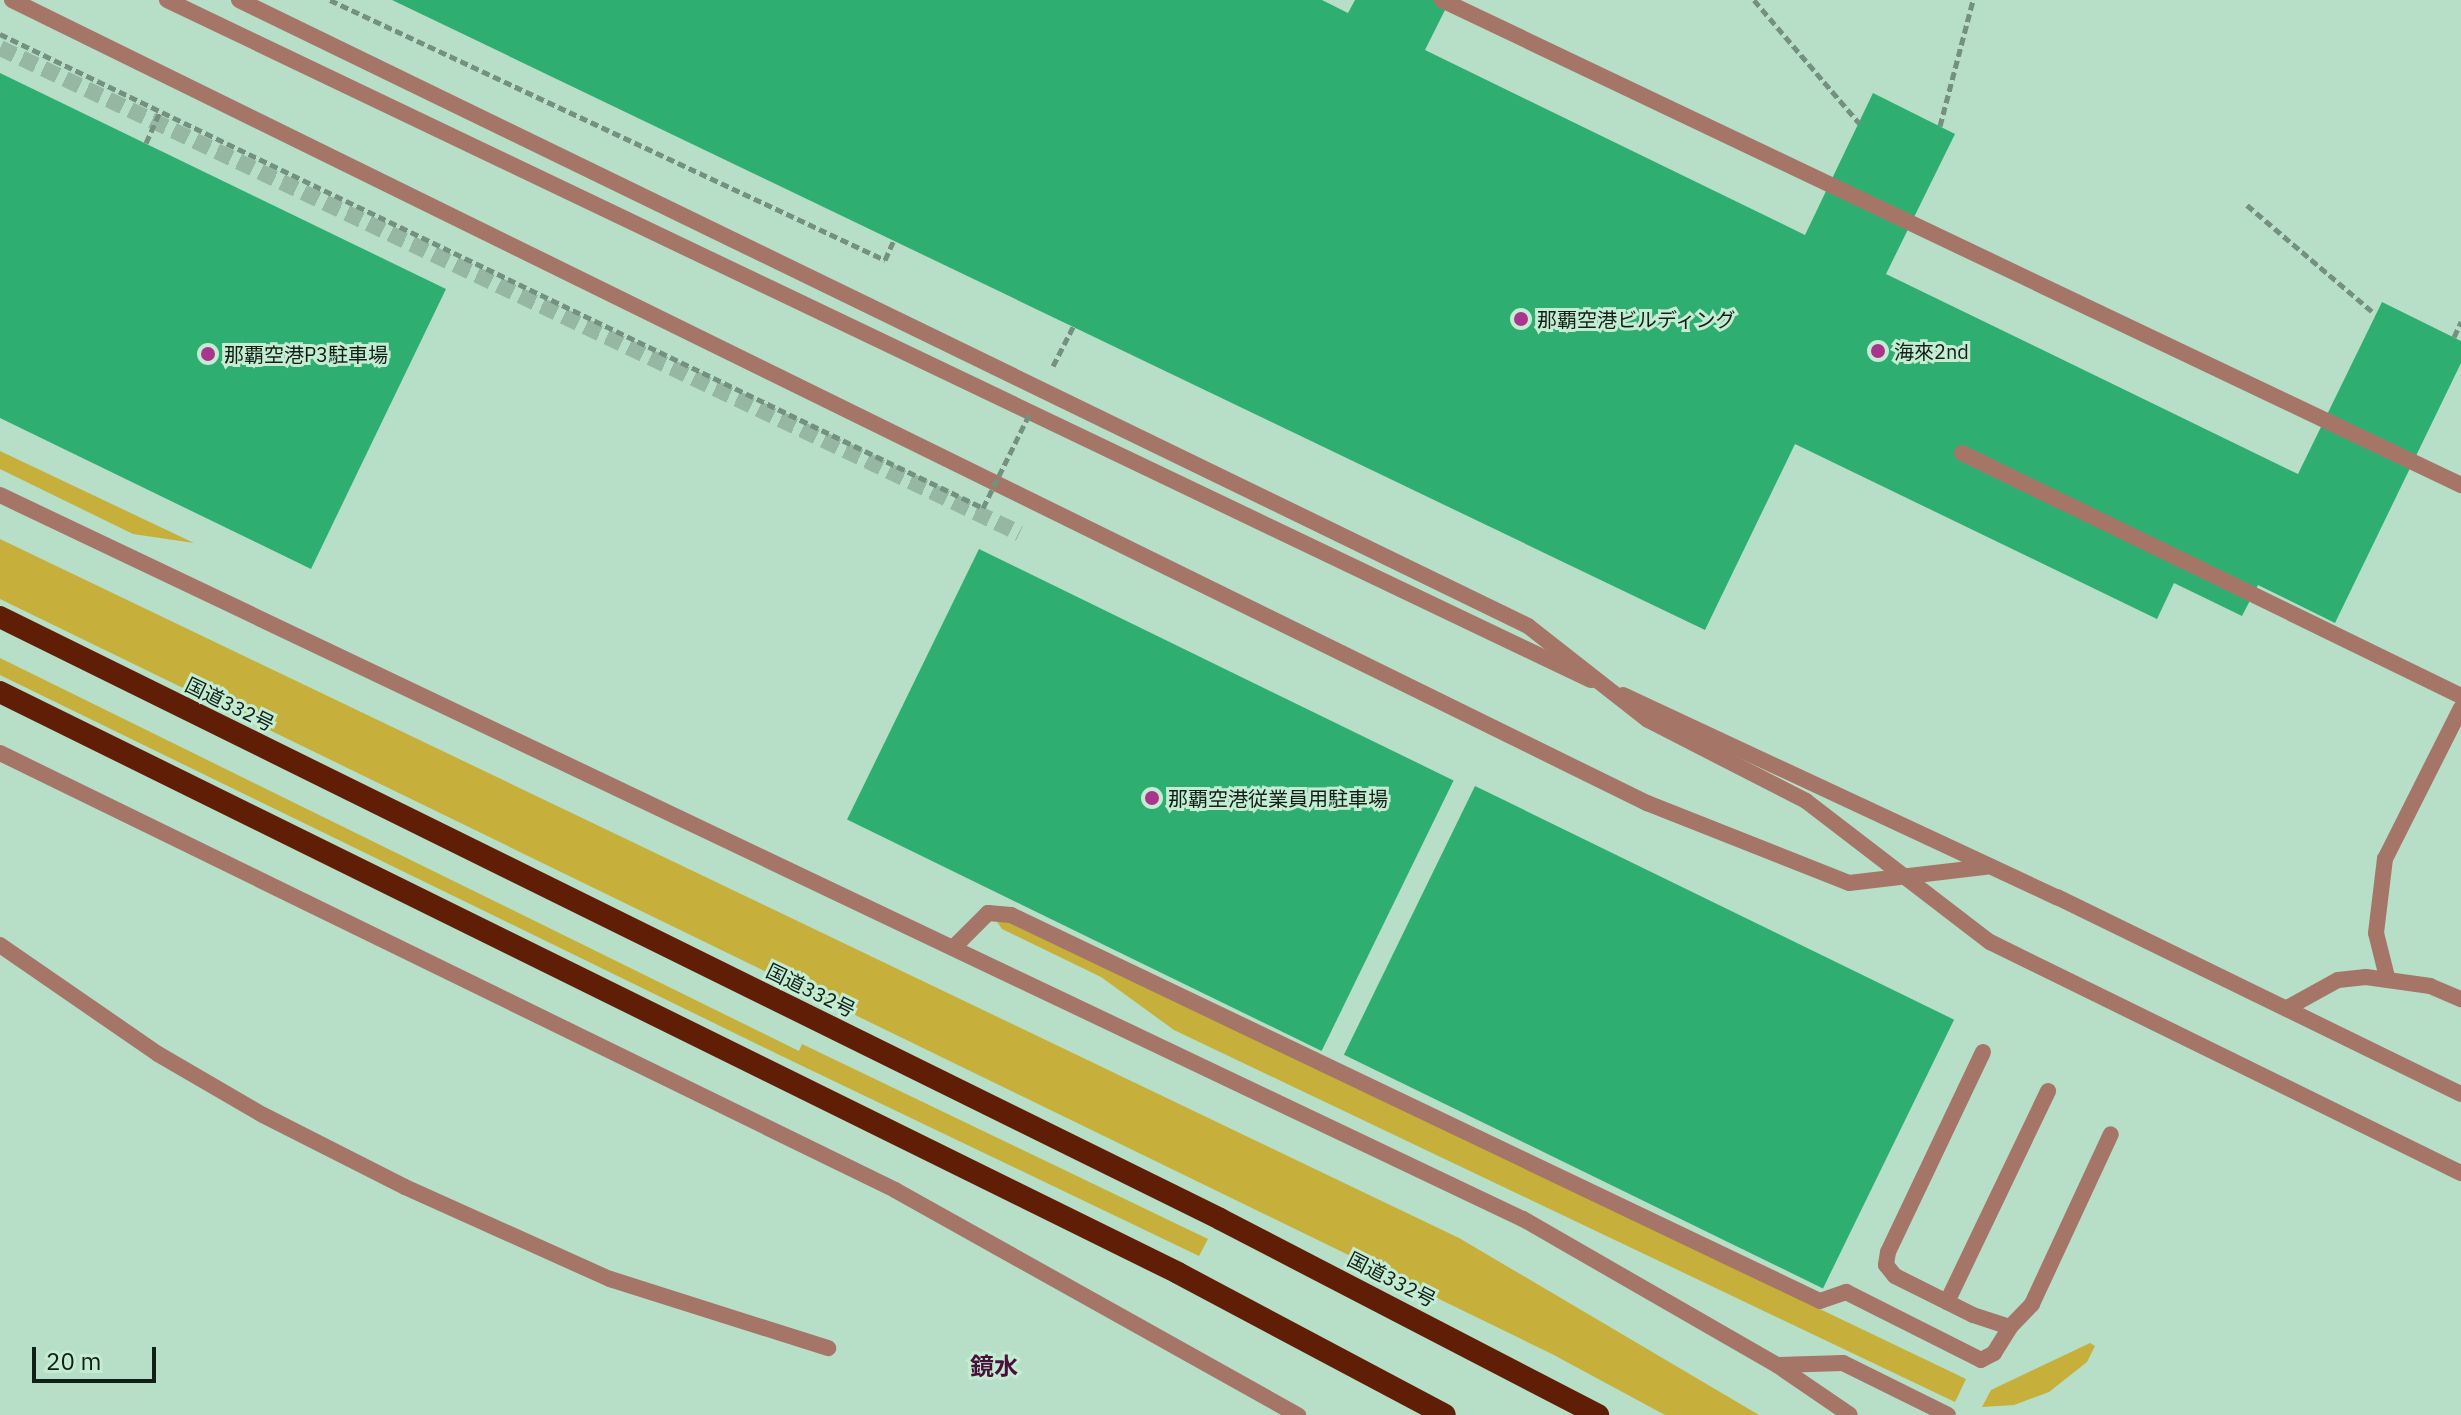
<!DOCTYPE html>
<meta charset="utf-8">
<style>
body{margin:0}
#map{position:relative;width:2461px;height:1415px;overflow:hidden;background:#b7dec6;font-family:"IBM Plex Sans","Noto Sans JP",sans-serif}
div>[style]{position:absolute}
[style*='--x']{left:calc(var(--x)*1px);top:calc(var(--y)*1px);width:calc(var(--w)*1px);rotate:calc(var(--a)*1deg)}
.green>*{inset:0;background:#c6af3b}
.building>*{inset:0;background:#2fae72;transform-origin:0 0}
.pedestrian-tunnel>*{height:16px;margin-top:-8px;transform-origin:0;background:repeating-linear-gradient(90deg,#96b8a3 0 16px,transparent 0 24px)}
.path>*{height:5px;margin-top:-2.5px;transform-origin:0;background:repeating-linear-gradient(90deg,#74917f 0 8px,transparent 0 12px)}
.service>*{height:16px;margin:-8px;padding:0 8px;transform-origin:8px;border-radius:8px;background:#a57667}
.tertiary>*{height:16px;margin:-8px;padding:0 8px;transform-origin:8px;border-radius:8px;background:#a57667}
.trunk>*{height:22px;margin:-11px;padding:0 11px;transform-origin:11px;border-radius:11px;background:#601e06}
.path-bridge>*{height:5px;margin-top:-2.5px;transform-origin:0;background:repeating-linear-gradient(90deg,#74917f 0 8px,transparent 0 12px)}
.tertiary-bridge>*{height:16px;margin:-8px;padding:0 8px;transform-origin:8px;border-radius:8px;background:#a57667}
.dots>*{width:22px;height:22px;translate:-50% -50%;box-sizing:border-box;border:4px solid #c4ecd3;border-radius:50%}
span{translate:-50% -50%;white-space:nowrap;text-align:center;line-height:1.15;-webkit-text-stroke:6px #c4ecd3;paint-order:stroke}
.poi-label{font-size:20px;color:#112017}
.left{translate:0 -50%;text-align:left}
.street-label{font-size:20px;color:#112017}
.quarter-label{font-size:24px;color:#47103b;font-weight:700}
.scale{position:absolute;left:32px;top:1347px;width:124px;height:36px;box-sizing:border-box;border:4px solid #112017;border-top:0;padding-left:10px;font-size:24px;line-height:28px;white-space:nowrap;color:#112017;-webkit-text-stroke:6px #c4ecd3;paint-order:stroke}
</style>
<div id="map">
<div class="green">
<div style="clip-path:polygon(0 451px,194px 543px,133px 534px,0 469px)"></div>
<div style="clip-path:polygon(0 539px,1459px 1238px,1759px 1415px,1665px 1415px,1552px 1354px,0 599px)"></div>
<div style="clip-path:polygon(0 658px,799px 1051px,802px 1044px,1208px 1239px,1199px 1256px,794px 1062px,0 675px)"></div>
<div style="clip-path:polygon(990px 912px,1966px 1379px,1955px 1402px,1174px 1030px,1101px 977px,1002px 929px)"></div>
<div style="clip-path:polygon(2090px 1343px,2095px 1346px,2087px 1362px,2049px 1392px,2014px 1405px,1982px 1407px,1991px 1390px)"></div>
</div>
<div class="building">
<div style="clip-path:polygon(392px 0,1322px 0,1348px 13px,1355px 0,1450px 0,1425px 50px,1805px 235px,1873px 93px,1955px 134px,1886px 274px,2298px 474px,2382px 302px,2461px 341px,2461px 363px,2335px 623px,2258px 585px,2242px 616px,2174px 583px,2157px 619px,1795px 444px,1705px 630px)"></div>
<div style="clip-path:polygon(0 73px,446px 289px,311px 569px,0 418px)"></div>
<div style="left:979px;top:549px;width:528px;height:301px;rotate:26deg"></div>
<div style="left:1475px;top:786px;width:533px;height:299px;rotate:26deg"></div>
</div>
<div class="pedestrian-tunnel">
<div style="--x:0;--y:48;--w:1129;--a:25.45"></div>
</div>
<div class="path">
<div style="--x:330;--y:0;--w:613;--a:25.1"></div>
<div style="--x:885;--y:260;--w:24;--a:-66"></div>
<div style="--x:1754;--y:0;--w:162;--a:49.5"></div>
<div style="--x:1940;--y:126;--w:130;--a:-75.3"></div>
<div style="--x:2247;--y:205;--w:168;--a:40.4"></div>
<div style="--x:2454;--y:337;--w:17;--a:-65"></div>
</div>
<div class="service">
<div style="--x:1442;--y:0;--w:1129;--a:25.45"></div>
<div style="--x:1962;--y:453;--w:555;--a:25.96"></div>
<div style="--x:0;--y:753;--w:996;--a:26.02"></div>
<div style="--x:895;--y:1190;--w:462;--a:29.2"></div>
<div style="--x:0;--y:945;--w:192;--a:34.6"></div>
<div style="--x:158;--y:1054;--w:121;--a:30.2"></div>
<div style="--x:263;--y:1115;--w:159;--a:26.9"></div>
<div style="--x:405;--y:1187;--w:225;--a:24.2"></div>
<div style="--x:610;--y:1279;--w:229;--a:17.6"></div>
<div style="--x:954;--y:947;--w:48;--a:-45"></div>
<div style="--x:988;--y:913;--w:23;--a:5"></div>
<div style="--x:1011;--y:915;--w:896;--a:25.51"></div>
<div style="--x:1820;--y:1301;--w:28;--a:-19"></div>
<div style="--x:1846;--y:1292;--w:151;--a:26.7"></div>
<div style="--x:1981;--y:1360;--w:15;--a:-28"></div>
<div style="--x:1994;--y:1353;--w:31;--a:-58"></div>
<div style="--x:2387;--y:977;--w:45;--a:-104"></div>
<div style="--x:2376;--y:933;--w:75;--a:-83.1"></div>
<div style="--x:2385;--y:859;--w:169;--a:-63.3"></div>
<div style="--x:2287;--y:1008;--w:58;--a:-28.8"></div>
<div style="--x:2338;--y:980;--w:28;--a:-6"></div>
<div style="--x:2366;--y:977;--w:65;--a:8"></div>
<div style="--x:2430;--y:986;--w:34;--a:23"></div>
<div style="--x:1983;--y:1052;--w:221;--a:115.4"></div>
<div style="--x:1888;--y:1252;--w:13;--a:99"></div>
<div style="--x:1886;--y:1265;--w:14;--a:51"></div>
<div style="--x:1895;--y:1276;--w:87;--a:26.6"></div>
<div style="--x:1973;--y:1315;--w:39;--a:18"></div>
<div style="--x:2010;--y:1327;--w:32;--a:-46"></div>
<div style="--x:2032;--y:1304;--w:187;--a:-65.1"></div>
<div style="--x:1947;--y:1302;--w:234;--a:-64.4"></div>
</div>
<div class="tertiary">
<div style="--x:12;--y:0;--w:1822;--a:26.16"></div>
<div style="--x:1647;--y:803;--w:217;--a:21.6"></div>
<div style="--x:1849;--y:883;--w:138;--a:-6.7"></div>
<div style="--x:167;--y:0;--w:1578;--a:25.53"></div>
<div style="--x:0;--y:495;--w:1686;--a:25.43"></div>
<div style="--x:1523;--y:1219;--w:293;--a:29.9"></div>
<div style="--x:1777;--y:1365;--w:88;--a:34.4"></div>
<div style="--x:1623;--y:695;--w:479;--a:25"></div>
<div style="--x:2057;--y:897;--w:449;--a:26"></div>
<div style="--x:1777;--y:1365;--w:66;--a:-1.7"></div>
<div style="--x:1843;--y:1363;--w:117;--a:26.3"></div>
</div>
<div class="trunk">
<div style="--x:0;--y:617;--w:1360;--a:26.26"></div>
<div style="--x:1220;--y:1219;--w:426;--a:27.4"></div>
<div style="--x:0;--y:692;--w:1313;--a:26.25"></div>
<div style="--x:1178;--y:1273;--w:302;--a:28"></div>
</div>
<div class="path-bridge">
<div style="--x:0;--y:34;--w:1091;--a:25.74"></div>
<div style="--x:983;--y:508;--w:104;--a:-63.7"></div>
<div style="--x:146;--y:143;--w:34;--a:-66"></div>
<div style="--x:1053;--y:366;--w:46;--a:-62.9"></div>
</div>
<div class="tertiary-bridge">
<div style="--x:239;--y:0;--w:1433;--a:25.9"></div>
<div style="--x:1528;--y:626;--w:152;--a:38.1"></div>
<div style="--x:1648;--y:720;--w:178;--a:27.1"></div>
<div style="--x:1806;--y:801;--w:232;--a:37.5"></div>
<div style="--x:1990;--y:942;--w:525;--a:26.13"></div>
</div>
<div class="dots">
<div style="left:1521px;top:319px;background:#a9358f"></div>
<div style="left:1878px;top:351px;background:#a9358f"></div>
<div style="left:208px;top:354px;background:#a9358f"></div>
<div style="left:1152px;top:798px;background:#a9358f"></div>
</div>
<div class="poi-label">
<span class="left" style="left:1537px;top:319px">那覇空港ビルディング</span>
<span class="left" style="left:1894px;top:351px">海來2nd</span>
<span class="left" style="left:224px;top:354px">那覇空港P3駐車場</span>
<span class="left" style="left:1168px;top:798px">那覇空港従業員用駐車場</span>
</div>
<div class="street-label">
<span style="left:230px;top:704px;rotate:26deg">国道332号</span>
<span style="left:811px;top:990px;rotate:26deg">国道332号</span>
<span style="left:1392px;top:1279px;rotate:27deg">国道332号</span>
</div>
<div class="quarter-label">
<span style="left:994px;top:1367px">鏡水</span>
</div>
<div class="scale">20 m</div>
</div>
